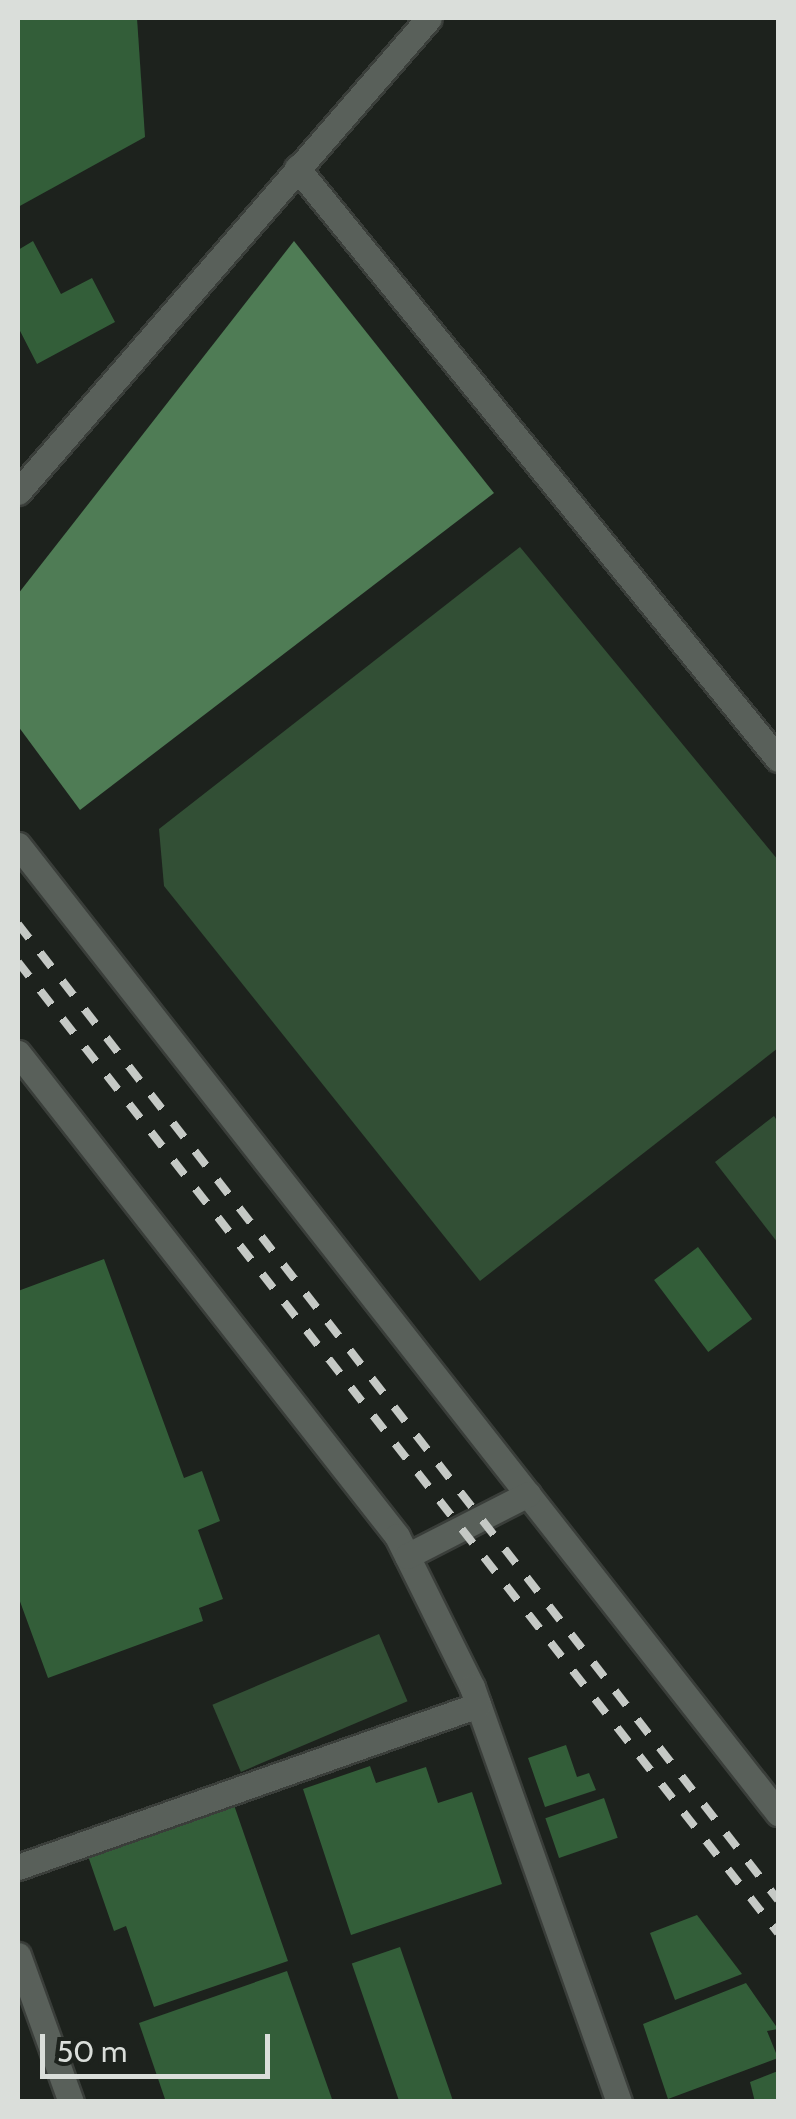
<!DOCTYPE html>
<style>
body{margin:0}
#map{position:relative;width:796px;height:2119px;overflow:hidden;background:#1d221d;font-family:Cabin,sans-serif}
div>[style]{position:absolute}
[style*='--x']{left:calc(var(--x)*1px);top:calc(var(--y)*1px);width:calc(var(--w)*1px);rotate:calc(var(--a)*1deg)}
.green>*{inset:0;background:#324f35;transform-origin:0 0}
.water>*{inset:0;background:#4f7c55}
.building>*{inset:0;background:#335e39;transform-origin:0 0}
.roads{filter:drop-shadow(2px 0 #3a3e3a) drop-shadow(-2px 0 #3a3e3a) drop-shadow(0 2px #3a3e3a) drop-shadow(0 -2px #3a3e3a)}
.minor>*{height:25px;margin:-12.5px;padding:0 12.5px;transform-origin:12.5px;border-radius:12.5px;background:#59605a}
.rail>*{height:8px;margin-top:-4px;transform-origin:0;background:repeating-linear-gradient(90deg,#c5c9c5 0 18px,transparent 0 36px)}
span{translate:-50% -50%;white-space:nowrap;text-align:center;line-height:1.15;-webkit-text-stroke:9px #1d221d;paint-order:stroke}
.frame{position:absolute;inset:0;border:20px solid #dadeda;pointer-events:none}
.scale{position:absolute;left:40px;top:2034px;width:230px;height:45px;box-sizing:border-box;border:5px solid #dadeda;border-top:0;padding-left:12px;font-size:30px;line-height:35px;white-space:nowrap;color:#dadeda;-webkit-text-stroke:8px #1d221d;paint-order:stroke}
</style>
<div id="map">
<div class="green">
<div style="clip-path:polygon(520px 547px,778px 860px,778px 1048px,480px 1281px,164px 886px,159px 829px)"></div>
<div style="clip-path:polygon(774px 1116px,778px 1122px,778px 1243px,715px 1162px)"></div>
<div style="left:379px;top:1634px;width:73px;height:181px;rotate:67deg"></div>
</div>
<div class="water">
<div style="clip-path:polygon(294px 241px,494px 493px,80px 810px,18px 726px,18px 594px)"></div>
</div>
<div class="building">
<div style="clip-path:polygon(18px 18px,137px 18px,145px 137px,18px 207px)"></div>
<div style="clip-path:polygon(33px 241px,61px 294px,92px 278px,115px 322px,37px 364px,18px 327px,18px 250px)"></div>
<div style="left:698px;top:1247px;width:90px;height:55px;rotate:53deg"></div>
<div style="clip-path:polygon(104px 1259px,184px 1478px,202px 1471px,220px 1521px,198px 1530px,223px 1599px,199px 1608px,203px 1621px,48px 1678px,18px 1596px,18px 1291px)"></div>
<div style="clip-path:polygon(566px 1745px,577px 1777px,589px 1773px,596px 1790px,545px 1807px,528px 1758px)"></div>
<div style="clip-path:polygon(370px 1766px,376px 1783px,426px 1767px,438px 1803px,472px 1792px,502px 1884px,351px 1935px,303px 1789px)"></div>
<div style="left:604px;top:1798px;width:42px;height:62px;rotate:71deg"></div>
<div style="clip-path:polygon(234px 1805px,288px 1961px,154px 2007px,126px 1926px,114px 1931px,88px 1856px)"></div>
<div style="clip-path:polygon(697px 1915px,742px 1974px,675px 2000px,650px 1933px)"></div>
<div style="left:400px;top:1947px;width:163px;height:51px;rotate:71deg"></div>
<div style="clip-path:polygon(287px 1971px,333px 2102px,166px 2102px,139px 2023px)"></div>
<div style="clip-path:polygon(746px 1983px,778px 2029px,767px 2031px,778px 2058px,668px 2099px,643px 2024px)"></div>
<div style="clip-path:polygon(778px 2071px,778px 2102px,755px 2102px,750px 2082px)"></div>
</div>
<div class="roads">
<div class="minor">
<div style="--x:297;--y:168;--w:762;--a:50.86"></div>
<div style="--x:18;--y:492;--w:627;--a:-49.07"></div>
<div style="--x:18;--y:845;--w:1231;--a:51.86"></div>
<div style="--x:18;--y:1053;--w:614;--a:51.88"></div>
<div style="--x:397;--y:1536;--w:169;--a:63.6"></div>
<div style="--x:472;--y:1687;--w:440;--a:70.5"></div>
<div style="--x:407;--y:1556;--w:136;--a:-27.1"></div>
<div style="--x:18;--y:1867;--w:488;--a:-19.4"></div>
<div style="--x:18;--y:1955;--w:156;--a:70.2"></div>
</div>
</div>
<div class="rail">
<div style="--x:18;--y:924;--w:1237;--a:52.09"></div>
<div style="--x:18;--y:962;--w:1233;--a:51.95"></div>
</div>
<div class="frame"></div>
<div class="scale">50 m</div>
</div>
